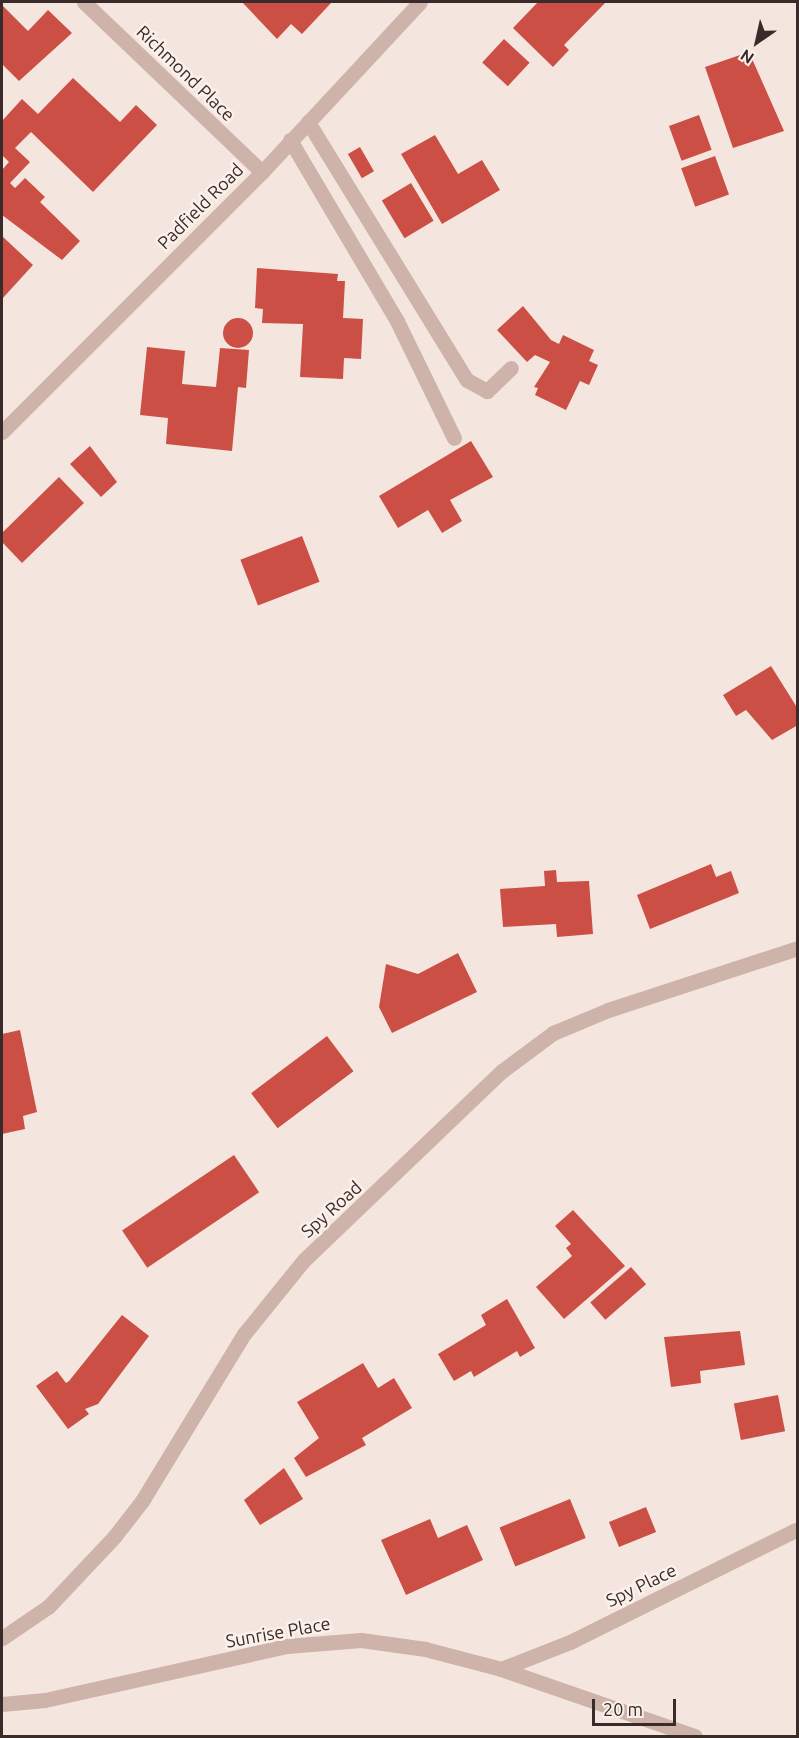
<!DOCTYPE html>
<style>
body{margin:0}
#map{position:relative;width:799px;height:1738px;overflow:hidden;background:#f4e6de;font-family:Ubuntu,sans-serif}
div>[style]{position:absolute}
[style*='--x']{left:calc(var(--x)*1px);top:calc(var(--y)*1px);width:calc(var(--w)*1px);rotate:calc(var(--a)*1deg)}
.building>*{inset:0;background:#cb4f44;transform-origin:0 0}
.round{border-radius:50%}
.minor>*{height:15px;margin:-7.5px;padding:0 7.5px;transform-origin:7.5px;border-radius:7.5px;background:#cdb3a9}
span{translate:-50% -50%;white-space:nowrap;text-align:center;line-height:1.15;-webkit-text-stroke:5px #fbf1ea;paint-order:stroke}
.street-label{font-size:18px;color:#392b29}
.frame{position:absolute;inset:0;border:3px solid #392b29;pointer-events:none}
.north{position:absolute;left:727px;top:12px;width:60px;height:60px;-webkit-text-stroke:4px #fbf1ea;paint-order:stroke;rotate:214deg;font-size:16px;font-weight:700;line-height:24px;text-align:center;color:#392b29}
.north::after{content:'';display:block;margin:auto;width:21px;height:27px;background:#392b29;clip-path:polygon(50% 0,100% 100%,50% 72%,0 100%)}
.scale{position:absolute;left:592px;top:1699px;width:84px;height:27px;box-sizing:border-box;border:3px solid #392b29;border-top:0;padding-left:8px;font-size:18px;line-height:21px;white-space:nowrap;color:#392b29;-webkit-text-stroke:4px #fbf1ea;paint-order:stroke}
</style>
<div id="map">
<div class="building">
<div style="clip-path:polygon(242px 2px,332px 2px,302px 34px,291px 24px,277px 39px)"></div>
<div style="clip-path:polygon(538px 2px,606px 2px,564px 45px,569px 50px,553px 67px,513px 28px)"></div>
<div style="clip-path:polygon(2px 5px,28px 31px,48px 10px,72px 33px,19px 81px,2px 64px)"></div>
<div style="left:504px;top:39px;width:35px;height:32px;rotate:43deg"></div>
<div style="clip-path:polygon(749px 52px,784px 131px,733px 148px,705px 67px)"></div>
<div style="clip-path:polygon(73px 78px,120px 122px,136px 105px,157px 125px,93px 192px,31px 132px,15px 148px,30px 162px,10px 183px,15px 188px,25px 178px,45px 197px,40px 202px,80px 241px,62px 260px,2px 215px,2px 170px,9px 162px,2px 155px,2px 121px,22px 99px,38px 114px)"></div>
<div style="left:699px;top:115px;width:37px;height:32px;rotate:70deg"></div>
<div style="clip-path:polygon(435px 135px,458px 174px,482px 160px,500px 190px,442px 224px,401px 154px)"></div>
<div style="left:360px;top:147px;width:28px;height:14px;rotate:60deg"></div>
<div style="left:715px;top:156px;width:41px;height:36px;rotate:70deg"></div>
<div style="left:411px;top:183px;width:44px;height:34px;rotate:59deg"></div>
<div style="clip-path:polygon(2px 236px,33px 265px,2px 299px)"></div>
<div style="clip-path:polygon(257px 268px,338px 274px,337px 281px,345px 281px,343px 318px,363px 319px,361px 359px,344px 358px,343px 379px,300px 377px,303px 324px,262px 323px,263px 309px,255px 308px)"></div>
<div style="clip-path:polygon(523px 306px,551px 340px,559px 344px,563px 335px,594px 350px,589px 361px,598px 365px,589px 385px,580px 381px,566px 410px,535px 395px,538px 388px,534px 387px,550px 362px,535px 355px,527px 362px,497px 330px)"></div>
<div class="round" style="left:223px;top:318px;width:30px;height:30px"></div>
<div style="clip-path:polygon(147px 347px,185px 351px,182px 384px,216px 387px,220px 348px,249px 350px,246px 388px,238px 387px,232px 451px,166px 444px,168px 418px,140px 415px)"></div>
<div style="clip-path:polygon(471px 441px,493px 477px,450px 500px,462px 521px,442px 533px,428px 510px,398px 528px,379px 496px)"></div>
<div style="clip-path:polygon(90px 446px,117px 482px,101px 497px,70px 464px)"></div>
<div style="clip-path:polygon(59px 477px,84px 503px,22px 563px,2px 542px,2px 533px)"></div>
<div style="left:302px;top:536px;width:49px;height:66px;rotate:69deg"></div>
<div style="clip-path:polygon(771px 666px,798px 709px,798px 725px,772px 740px,746px 710px,736px 716px,723px 695px)"></div>
<div style="clip-path:polygon(711px 864px,716px 877px,731px 871px,739px 893px,650px 929px,637px 895px)"></div>
<div style="clip-path:polygon(556px 870px,557px 882px,589px 881px,593px 934px,557px 937px,556px 924px,503px 927px,500px 889px,545px 886px,544px 871px)"></div>
<div style="clip-path:polygon(458px 953px,477px 992px,392px 1033px,379px 1007px,386px 964px,418px 974px)"></div>
<div style="clip-path:polygon(20px 1030px,37px 1112px,23px 1116px,25px 1129px,2px 1134px,2px 1034px)"></div>
<div style="left:327px;top:1036px;width:44px;height:95px;rotate:53deg"></div>
<div style="left:234px;top:1155px;width:45px;height:135px;rotate:56deg"></div>
<div style="clip-path:polygon(573px 1210px,625px 1266px,564px 1319px,536px 1287px,572px 1256px,566px 1248px,571px 1244px,555px 1226px)"></div>
<div style="left:631px;top:1267px;width:23px;height:54px;rotate:49deg"></div>
<div style="clip-path:polygon(507px 1299px,535px 1348px,520px 1357px,517px 1351px,474px 1377px,471px 1371px,454px 1381px,438px 1354px,486px 1325px,481px 1315px)"></div>
<div style="clip-path:polygon(122px 1315px,149px 1336px,98px 1404px,85px 1409px,89px 1414px,68px 1429px,36px 1386px,57px 1371px,66px 1383px,69px 1381px)"></div>
<div style="clip-path:polygon(740px 1331px,745px 1365px,700px 1371px,701px 1383px,671px 1387px,664px 1337px)"></div>
<div style="clip-path:polygon(363px 1363px,378px 1388px,394px 1378px,412px 1408px,362px 1438px,366px 1445px,306px 1477px,294px 1458px,319px 1438px,297px 1402px)"></div>
<div style="left:778px;top:1395px;width:37px;height:45px;rotate:79deg"></div>
<div style="clip-path:polygon(284px 1468px,303px 1499px,260px 1525px,244px 1500px)"></div>
<div style="left:570px;top:1499px;width:42px;height:76px;rotate:68deg"></div>
<div style="left:646px;top:1507px;width:27px;height:40px;rotate:68deg"></div>
<div style="clip-path:polygon(430px 1519px,438px 1538px,467px 1525px,483px 1560px,406px 1595px,381px 1540px)"></div>
</div>
<div class="minor">
<div style="--x:84;--y:2;--w:246;--a:43.7"></div>
<div style="--x:308;--y:122;--w:303;--a:58.4"></div>
<div style="--x:467;--y:380;--w:23;--a:29"></div>
<div style="--x:487;--y:391;--w:33;--a:-44"></div>
<div style="--x:290;--y:140;--w:210;--a:59.4"></div>
<div style="--x:397;--y:321;--w:130;--a:64"></div>
<div style="--x:2;--y:432;--w:368;--a:-45"></div>
<div style="--x:262;--y:172;--w:232;--a:-47.1"></div>
<div style="--x:2;--y:1638;--w:57;--a:-34.2"></div>
<div style="--x:49;--y:1606;--w:95;--a:-46.7"></div>
<div style="--x:114;--y:1537;--w:46;--a:-52.1"></div>
<div style="--x:142;--y:1501;--w:196;--a:-58.6"></div>
<div style="--x:244;--y:1334;--w:95;--a:-51"></div>
<div style="--x:304;--y:1260;--w:274;--a:-43.7"></div>
<div style="--x:502;--y:1071;--w:64;--a:-36.7"></div>
<div style="--x:553;--y:1033;--w:60;--a:-22.7"></div>
<div style="--x:608;--y:1010;--w:200;--a:-18.1"></div>
<div style="--x:501;--y:1669;--w:74;--a:-21.4"></div>
<div style="--x:570;--y:1642;--w:252;--a:-26.4"></div>
<div style="--x:2;--y:1704;--w:43;--a:-5.3"></div>
<div style="--x:45;--y:1700;--w:248;--a:-12.6"></div>
<div style="--x:287;--y:1646;--w:74;--a:-4.6"></div>
<div style="--x:361;--y:1640;--w:65;--a:8"></div>
<div style="--x:425;--y:1649;--w:79;--a:14.7"></div>
<div style="--x:501;--y:1669;--w:205;--a:19.1"></div>
</div>
<div class="street-label">
<span style="left:186px;top:73px;rotate:44deg">Richmond Place</span>
<span style="left:200px;top:206px;rotate:-45deg">Padfield Road</span>
<span style="left:331px;top:1209px;rotate:-42deg">Spy Road</span>
<span style="left:641px;top:1585px;rotate:-26deg">Spy Place</span>
<span style="left:278px;top:1632px;rotate:-10deg">Sunrise Place</span>
</div>
<div class="frame"></div>
<div class="north">N</div>
<div class="scale">20 m</div>
</div>
